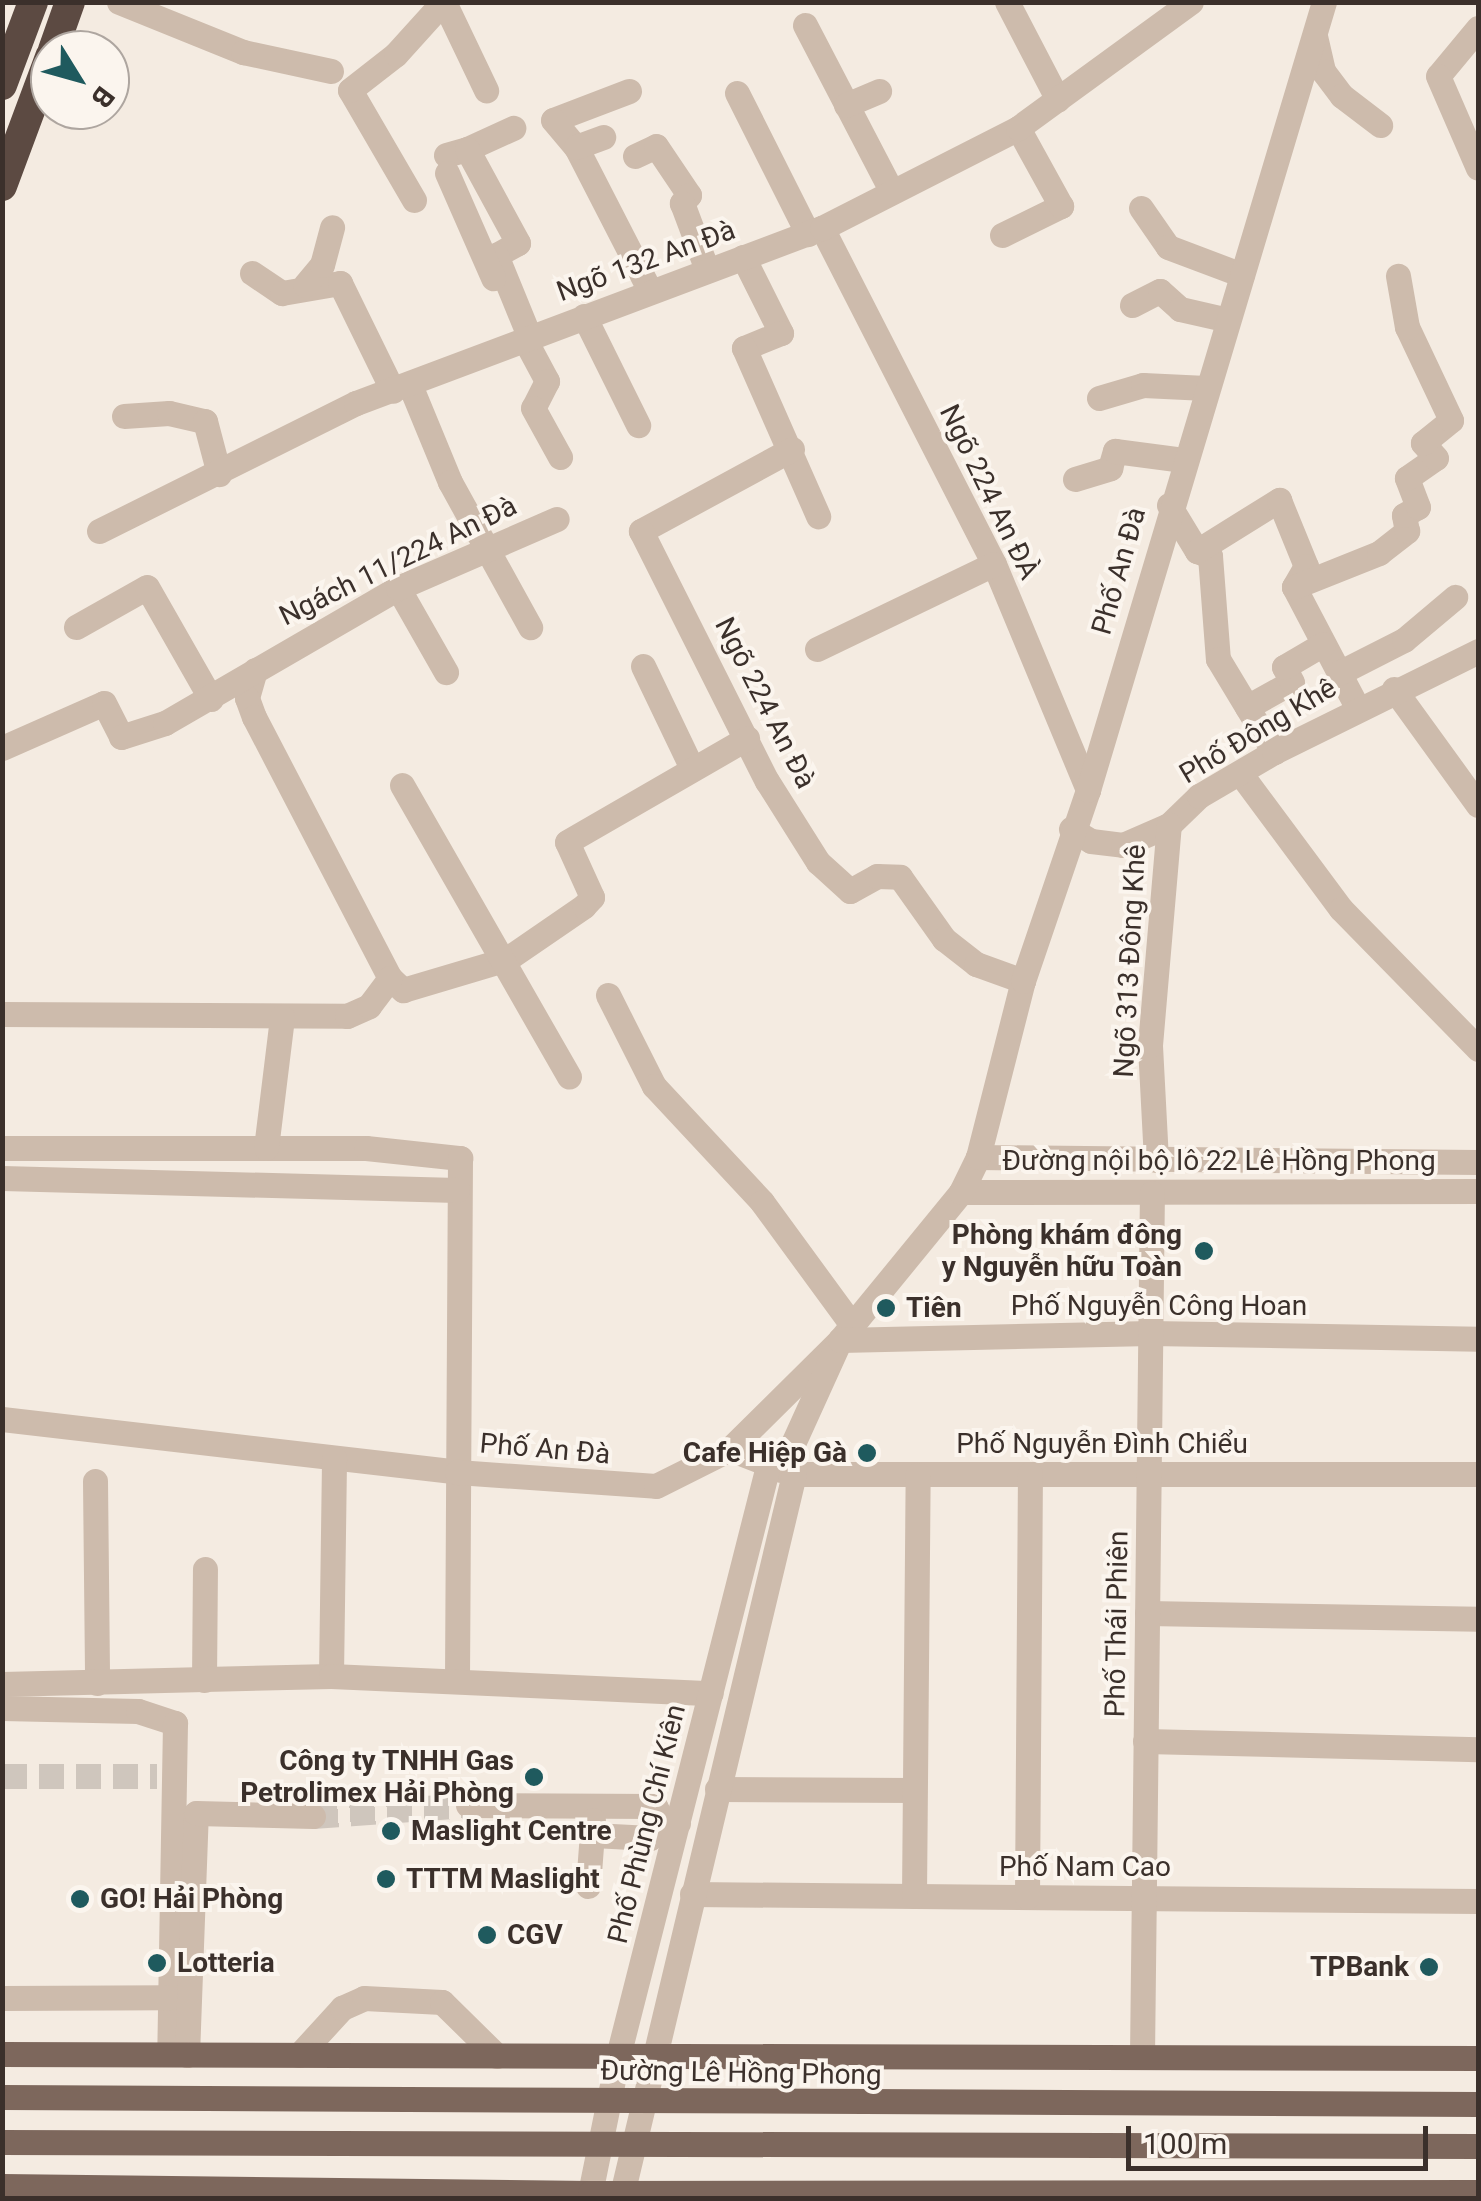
<!DOCTYPE html>
<meta charset="utf-8">
<style>
body{margin:0}
#map{position:relative;width:1481px;height:2201px;overflow:hidden;background:#f4ebe1;font-family:Roboto,sans-serif}
div>[style]{position:absolute}
[style*='--x']{left:calc(var(--x)*1px);top:calc(var(--y)*1px);width:calc(var(--w)*1px);rotate:calc(var(--a)*1deg)}
.minor-tunnel>*{height:25px;margin-top:-12.5px;transform-origin:0;background:repeating-linear-gradient(90deg,#cfc6bd 0 25px,transparent 0 37px)}
.minor>*{height:25px;margin:-12.5px;padding:0 12.5px;transform-origin:12.5px;border-radius:12.5px;background:#cdbbac}
.major>*{height:25px;margin:-12.5px;padding:0 12.5px;transform-origin:12.5px;border-radius:12.5px;background:#7d675c}
.highway>*{height:30px;margin:-15px;padding:0 15px;transform-origin:15px;border-radius:15px;background:#5c4a42}
.dots>*{width:28px;height:28px;translate:-50% -50%;box-sizing:border-box;border:5px solid #fbf5ee;border-radius:50%}
span{translate:-50% -50%;white-space:nowrap;text-align:center;line-height:1.15;-webkit-text-stroke:8px #fbf5ee;paint-order:stroke}
.street-label{font-size:28px;color:#3b302b}
.poi-label{font-size:28px;color:#3b302b;font-weight:700}
.right{translate:-100% -50%;text-align:right}
.left{translate:0 -50%;text-align:left}
.frame{position:absolute;inset:0;border:5px solid #3b302b;pointer-events:none}
.north{position:absolute;left:30px;top:30px;width:100px;height:100px;box-sizing:border-box;background:#fbf5ee;border:2px solid #aea6a0;border-radius:50%;rotate:127deg;font-size:28px;font-weight:700;line-height:40px;text-align:center;color:#3b302b}
.north::after{content:'';display:block;margin:auto;width:35px;height:45px;background:#1f5a5e;clip-path:polygon(50% 0,100% 100%,50% 72%,0 100%)}
.scale{position:absolute;left:1126px;top:2126px;width:302px;height:45px;box-sizing:border-box;border:5px solid #3b302b;border-top:0;padding-left:12px;font-size:30px;line-height:35px;white-space:nowrap;color:#3b302b;-webkit-text-stroke:8px #fbf5ee;paint-order:stroke}
</style>
<div id="map">
<div class="minor-tunnel">
<div style="--x:2;--y:1776;--w:155;--a:0"></div>
<div style="--x:313;--y:1816;--w:155;--a:-4.1"></div>
</div>
<div class="minor">
<div style="--x:119;--y:2;--w:134;--a:22"></div>
<div style="--x:243;--y:52;--w:90;--a:12.2"></div>
<div style="--x:444;--y:2;--w:98;--a:64.5"></div>
<div style="--x:1007;--y:2;--w:110;--a:62.5"></div>
<div style="--x:805;--y:25;--w:188;--a:62.5"></div>
<div style="--x:1478;--y:28;--w:62;--a:129.8"></div>
<div style="--x:1438;--y:76;--w:100;--a:66.5"></div>
<div style="--x:1315;--y:36;--w:36;--a:77"></div>
<div style="--x:1323;--y:71;--w:31;--a:53"></div>
<div style="--x:1342;--y:96;--w:48;--a:37.3"></div>
<div style="--x:629;--y:91;--w:81;--a:159.1"></div>
<div style="--x:553;--y:120;--w:35;--a:50"></div>
<div style="--x:576;--y:147;--w:162;--a:62.8"></div>
<div style="--x:737;--y:93;--w:158;--a:63.3"></div>
<div style="--x:846;--y:105;--w:36;--a:-23"></div>
<div style="--x:576;--y:147;--w:29;--a:-20"></div>
<div style="--x:467;--y:149;--w:51;--a:-24.5"></div>
<div style="--x:446;--y:155;--w:22;--a:-16"></div>
<div style="--x:467;--y:149;--w:107;--a:61.5"></div>
<div style="--x:518;--y:243;--w:25;--a:151"></div>
<div style="--x:496;--y:255;--w:87;--a:67.8"></div>
<div style="--x:635;--y:156;--w:23;--a:-25"></div>
<div style="--x:656;--y:146;--w:59;--a:56"></div>
<div style="--x:689;--y:195;--w:11;--a:131"></div>
<div style="--x:682;--y:203;--w:72;--a:69.5"></div>
<div style="--x:447;--y:173;--w:115;--a:66.3"></div>
<div style="--x:414;--y:200;--w:127;--a:-120.2"></div>
<div style="--x:350;--y:90;--w:58;--a:-38"></div>
<div style="--x:396;--y:54;--w:70;--a:-47.9"></div>
<div style="--x:1141;--y:208;--w:47;--a:55.3"></div>
<div style="--x:1168;--y:247;--w:79;--a:20.7"></div>
<div style="--x:822;--y:228;--w:377;--a:62.9"></div>
<div style="--x:994;--y:564;--w:245;--a:67.4"></div>
<div style="--x:1002;--y:235;--w:66;--a:-26.2"></div>
<div style="--x:1061;--y:206;--w:89;--a:-118.9"></div>
<div style="--x:743;--y:257;--w:85;--a:63.4"></div>
<div style="--x:781;--y:333;--w:40;--a:158"></div>
<div style="--x:744;--y:348;--w:184;--a:66.2"></div>
<div style="--x:252;--y:273;--w:36;--a:34"></div>
<div style="--x:282;--y:293;--w:59;--a:-9.8"></div>
<div style="--x:340;--y:283;--w:120;--a:63.9"></div>
<div style="--x:305;--y:285;--w:26;--a:-50"></div>
<div style="--x:322;--y:265;--w:39;--a:-75"></div>
<div style="--x:1132;--y:305;--w:31;--a:-27"></div>
<div style="--x:1160;--y:291;--w:27;--a:42"></div>
<div style="--x:1180;--y:309;--w:49;--a:12.9"></div>
<div style="--x:584;--y:316;--w:122;--a:63.6"></div>
<div style="--x:524;--y:338;--w:49;--a:61.9"></div>
<div style="--x:547;--y:381;--w:30;--a:117"></div>
<div style="--x:533;--y:408;--w:56;--a:61.1"></div>
<div style="--x:410;--y:385;--w:105;--a:67.6"></div>
<div style="--x:450;--y:482;--w:166;--a:61.1"></div>
<div style="--x:1099;--y:398;--w:46;--a:-16.5"></div>
<div style="--x:1143;--y:385;--w:63;--a:2.7"></div>
<div style="--x:124;--y:416;--w:45;--a:-3.8"></div>
<div style="--x:169;--y:413;--w:37;--a:13"></div>
<div style="--x:205;--y:421;--w:55;--a:75.2"></div>
<div style="--x:792;--y:449;--w:172;--a:151.5"></div>
<div style="--x:641;--y:531;--w:280;--a:63.3"></div>
<div style="--x:767;--y:781;--w:96;--a:57.8"></div>
<div style="--x:818;--y:862;--w:43;--a:42.2"></div>
<div style="--x:850;--y:891;--w:31;--a:-29"></div>
<div style="--x:877;--y:876;--w:23;--a:2"></div>
<div style="--x:900;--y:877;--w:76;--a:54.6"></div>
<div style="--x:944;--y:939;--w:41;--a:38"></div>
<div style="--x:976;--y:964;--w:50;--a:19.9"></div>
<div style="--x:1075;--y:479;--w:37;--a:-17"></div>
<div style="--x:1110;--y:468;--w:18;--a:-74"></div>
<div style="--x:1115;--y:451;--w:69;--a:7.5"></div>
<div style="--x:1169;--y:505;--w:54;--a:58.7"></div>
<div style="--x:1197;--y:551;--w:14;--a:21"></div>
<div style="--x:1210;--y:556;--w:103;--a:85.6"></div>
<div style="--x:1218;--y:659;--w:109;--a:58.9"></div>
<div style="--x:99;--y:531;--w:287;--a:-26.5"></div>
<div style="--x:356;--y:403;--w:498;--a:-20.6"></div>
<div style="--x:822;--y:228;--w:220;--a:-27"></div>
<div style="--x:1018;--y:128;--w:214;--a:-36.1"></div>
<div style="--x:1197;--y:551;--w:97;--a:-31.9"></div>
<div style="--x:1279;--y:500;--w:71;--a:67.8"></div>
<div style="--x:1306;--y:566;--w:24;--a:120"></div>
<div style="--x:1294;--y:587;--w:136;--a:62.3"></div>
<div style="--x:1294;--y:587;--w:92;--a:-21.8"></div>
<div style="--x:1379;--y:553;--w:36;--a:-38"></div>
<div style="--x:1407;--y:531;--w:16;--a:-101"></div>
<div style="--x:1404;--y:515;--w:16;--a:-30"></div>
<div style="--x:1418;--y:507;--w:31;--a:-111"></div>
<div style="--x:1407;--y:478;--w:35;--a:-35"></div>
<div style="--x:1436;--y:458;--w:20;--a:-131"></div>
<div style="--x:1423;--y:443;--w:36;--a:-39"></div>
<div style="--x:1451;--y:420;--w:103;--a:-115.3"></div>
<div style="--x:1407;--y:327;--w:52;--a:-100"></div>
<div style="--x:398;--y:588;--w:97;--a:60.3"></div>
<div style="--x:76;--y:627;--w:81;--a:-29.4"></div>
<div style="--x:147;--y:587;--w:129;--a:60.3"></div>
<div style="--x:817;--y:649;--w:196;--a:-25.7"></div>
<div style="--x:643;--y:666;--w:111;--a:64.4"></div>
<div style="--x:255;--y:670;--w:29;--a:106"></div>
<div style="--x:247;--y:698;--w:20;--a:70"></div>
<div style="--x:254;--y:717;--w:294;--a:62.5"></div>
<div style="--x:390;--y:978;--w:18;--a:43"></div>
<div style="--x:403;--y:990;--w:109;--a:-16.6"></div>
<div style="--x:507;--y:959;--w:93;--a:-34.5"></div>
<div style="--x:584;--y:906;--w:12;--a:-48"></div>
<div style="--x:592;--y:897;--w:60;--a:-114.4"></div>
<div style="--x:567;--y:842;--w:208;--a:-30"></div>
<div style="--x:1339;--y:673;--w:73;--a:-26.9"></div>
<div style="--x:1404;--y:640;--w:67;--a:-40.1"></div>
<div style="--x:1394;--y:689;--w:143;--a:54.1"></div>
<div style="--x:1247;--y:707;--w:51;--a:-29.1"></div>
<div style="--x:1292;--y:682;--w:17;--a:-118"></div>
<div style="--x:1284;--y:667;--w:45;--a:-30.5"></div>
<div style="--x:2;--y:748;--w:111;--a:-23.8"></div>
<div style="--x:104;--y:703;--w:38;--a:63"></div>
<div style="--x:121;--y:737;--w:46;--a:-17.7"></div>
<div style="--x:165;--y:723;--w:269;--a:-30.1"></div>
<div style="--x:398;--y:588;--w:173;--a:-23.5"></div>
<div style="--x:1240;--y:773;--w:169;--a:53.4"></div>
<div style="--x:1341;--y:909;--w:196;--a:45.6"></div>
<div style="--x:402;--y:785;--w:336;--a:60.2"></div>
<div style="--x:1071;--y:829;--w:23;--a:31"></div>
<div style="--x:1091;--y:841;--w:32;--a:7"></div>
<div style="--x:1123;--y:845;--w:50;--a:-23.5"></div>
<div style="--x:1169;--y:825;--w:42;--a:-44"></div>
<div style="--x:1199;--y:796;--w:87;--a:-30.4"></div>
<div style="--x:1274;--y:752;--w:228;--a:-26.3"></div>
<div style="--x:608;--y:995;--w:102;--a:63.2"></div>
<div style="--x:654;--y:1086;--w:158;--a:47"></div>
<div style="--x:762;--y:1202;--w:152;--a:53.8"></div>
<div style="--x:2;--y:1014;--w:345;--a:0.3"></div>
<div style="--x:347;--y:1016;--w:24;--a:-24"></div>
<div style="--x:369;--y:1006;--w:35;--a:-53"></div>
<div style="--x:2;--y:1148;--w:364;--a:0"></div>
<div style="--x:366;--y:1148;--w:95;--a:6.1"></div>
<div style="--x:460;--y:1158;--w:522;--a:90.33"></div>
<div style="--x:266;--y:1148;--w:132;--a:-83"></div>
<div style="--x:978;--y:1157;--w:500;--a:0.57"></div>
<div style="--x:1156;--y:1160;--w:115;--a:-93"></div>
<div style="--x:1150;--y:1045;--w:221;--a:-85.1"></div>
<div style="--x:2;--y:1178;--w:455;--a:1.5"></div>
<div style="--x:961;--y:1192;--w:517;--a:-0.11"></div>
<div style="--x:2;--y:1419;--w:458;--a:6.6"></div>
<div style="--x:457;--y:1472;--w:199;--a:4"></div>
<div style="--x:656;--y:1486;--w:83;--a:-26.6"></div>
<div style="--x:730;--y:1449;--w:155;--a:-44.7"></div>
<div style="--x:840;--y:1340;--w:191;--a:-50.7"></div>
<div style="--x:961;--y:1192;--w:39;--a:-64"></div>
<div style="--x:978;--y:1157;--w:182;--a:-75.7"></div>
<div style="--x:1023;--y:981;--w:202;--a:-71.2"></div>
<div style="--x:1088;--y:790;--w:823;--a:-73.33"></div>
<div style="--x:730;--y:1449;--w:69;--a:21.3"></div>
<div style="--x:794;--y:1474;--w:684;--a:0"></div>
<div style="--x:781;--y:1470;--w:143;--a:-65.6"></div>
<div style="--x:840;--y:1340;--w:310;--a:-1.3"></div>
<div style="--x:1150;--y:1333;--w:328;--a:1"></div>
<div style="--x:95;--y:1481;--w:202;--a:89.4"></div>
<div style="--x:1147;--y:1613;--w:331;--a:1"></div>
<div style="--x:331;--y:1676;--w:218;--a:-89.2"></div>
<div style="--x:204;--y:1680;--w:111;--a:-89.5"></div>
<div style="--x:2;--y:1684;--w:329;--a:-1.4"></div>
<div style="--x:331;--y:1676;--w:380;--a:2.6"></div>
<div style="--x:2;--y:1708;--w:136;--a:1.3"></div>
<div style="--x:138;--y:1711;--w:39;--a:18"></div>
<div style="--x:175;--y:1723;--w:331;--a:91"></div>
<div style="--x:1145;--y:1741;--w:333;--a:1.4"></div>
<div style="--x:717;--y:1789;--w:197;--a:0.3"></div>
<div style="--x:468;--y:1805;--w:187;--a:0.3"></div>
<div style="--x:655;--y:1806;--w:19;--a:62"></div>
<div style="--x:593;--y:1835;--w:57;--a:3"></div>
<div style="--x:650;--y:1838;--w:21;--a:-47"></div>
<div style="--x:664;--y:1823;--w:14;--a:0"></div>
<div style="--x:588;--y:1886;--w:66;--a:-85.7"></div>
<div style="--x:692;--y:1894;--w:786;--a:0.51"></div>
<div style="--x:914;--y:1896;--w:421;--a:-89.5"></div>
<div style="--x:1027;--y:1897;--w:423;--a:-89.6"></div>
<div style="--x:2;--y:1998;--w:166;--a:-0.3"></div>
<div style="--x:187;--y:2055;--w:242;--a:-87.9"></div>
<div style="--x:196;--y:1813;--w:117;--a:1.5"></div>
<div style="--x:299;--y:2055;--w:64;--a:-47.5"></div>
<div style="--x:342;--y:2008;--w:24;--a:-24"></div>
<div style="--x:364;--y:1998;--w:78;--a:2.9"></div>
<div style="--x:442;--y:2002;--w:77;--a:44.5"></div>
<div style="--x:1142;--y:2056;--w:863;--a:-89.34"></div>
<div style="--x:589;--y:2198;--w:145;--a:-78.5"></div>
<div style="--x:618;--y:2056;--w:609;--a:-75.74"></div>
<div style="--x:621;--y:2198;--w:744;--a:-76.56"></div>
</div>
<div class="major">
<div style="--x:2;--y:2054;--w:1476;--a:0.16"></div>
<div style="--x:2;--y:2097;--w:1476;--a:0.27"></div>
<div style="--x:2;--y:2142;--w:1476;--a:0.16"></div>
<div style="--x:2;--y:2186;--w:588;--a:0.68"></div>
<div style="--x:590;--y:2193;--w:888;--a:-0.06"></div>
</div>
<div class="highway">
<div style="--x:53;--y:50;--w:51;--a:-70.5"></div>
<div style="--x:2;--y:85;--w:89;--a:-69.5"></div>
<div style="--x:2;--y:186;--w:138;--a:-69.6"></div>
</div>
<div class="dots">
<div style="left:1204px;top:1251px;background:#1f5a5e"></div>
<div style="left:886px;top:1308px;background:#1f5a5e"></div>
<div style="left:867px;top:1453px;background:#1f5a5e"></div>
<div style="left:534px;top:1777px;background:#1f5a5e"></div>
<div style="left:391px;top:1831px;background:#1f5a5e"></div>
<div style="left:386px;top:1879px;background:#1f5a5e"></div>
<div style="left:80px;top:1899px;background:#1f5a5e"></div>
<div style="left:487px;top:1935px;background:#1f5a5e"></div>
<div style="left:157px;top:1963px;background:#1f5a5e"></div>
<div style="left:1429px;top:1967px;background:#1f5a5e"></div>
</div>
<div class="street-label">
<span style="left:646px;top:261px;rotate:-20deg">Ngõ 132 An Đà</span>
<span style="left:989px;top:492px;rotate:64deg">Ngõ 224 An ĐÀ</span>
<span style="left:398px;top:561px;rotate:-26deg">Ngách 11/224 An Đà</span>
<span style="left:1119px;top:571px;rotate:-74deg">Phố An Đà</span>
<span style="left:765px;top:703px;rotate:63deg">Ngõ 224 An Đà</span>
<span style="left:1258px;top:731px;rotate:-31deg">Phố Đông Khê</span>
<span style="left:1130px;top:961px;rotate:-87deg">Ngõ 313 Đông Khê</span>
<span style="left:1219px;top:1161px">Đường nội bộ lô 22 Lê Hồng Phong</span>
<span style="left:1159px;top:1306px">Phố Nguyễn Công Hoan</span>
<span style="left:1102px;top:1444px">Phố Nguyễn Đình Chiểu</span>
<span style="left:545px;top:1449px;rotate:5deg">Phố An Đà</span>
<span style="left:1117px;top:1624px;rotate:-89deg">Phố Thái Phiên</span>
<span style="left:647px;top:1824px;rotate:-76deg">Phố Phùng Chí Kiên</span>
<span style="left:1085px;top:1867px">Phố Nam Cao</span>
<span style="left:741px;top:2073px;rotate:1deg">Đường Lê Hồng Phong</span>
</div>
<div class="poi-label">
<span class="right" style="left:1182px;top:1251px">Phòng khám đông<br>y Nguyễn hữu Toàn</span>
<span class="left" style="left:906px;top:1308px">Tiên</span>
<span class="right" style="left:847px;top:1453px">Cafe Hiệp Gà</span>
<span class="right" style="left:514px;top:1777px">Công ty TNHH Gas<br>Petrolimex Hải Phòng</span>
<span class="left" style="left:411px;top:1831px">Maslight Centre</span>
<span class="left" style="left:406px;top:1879px">TTTM Maslight</span>
<span class="left" style="left:100px;top:1899px">GO! Hải Phòng</span>
<span class="left" style="left:507px;top:1935px">CGV</span>
<span class="left" style="left:177px;top:1963px">Lotteria</span>
<span class="right" style="left:1409px;top:1967px">TPBank</span>
</div>
<div class="frame"></div>
<div class="north">B</div>
<div class="scale">100 m</div>
</div>
